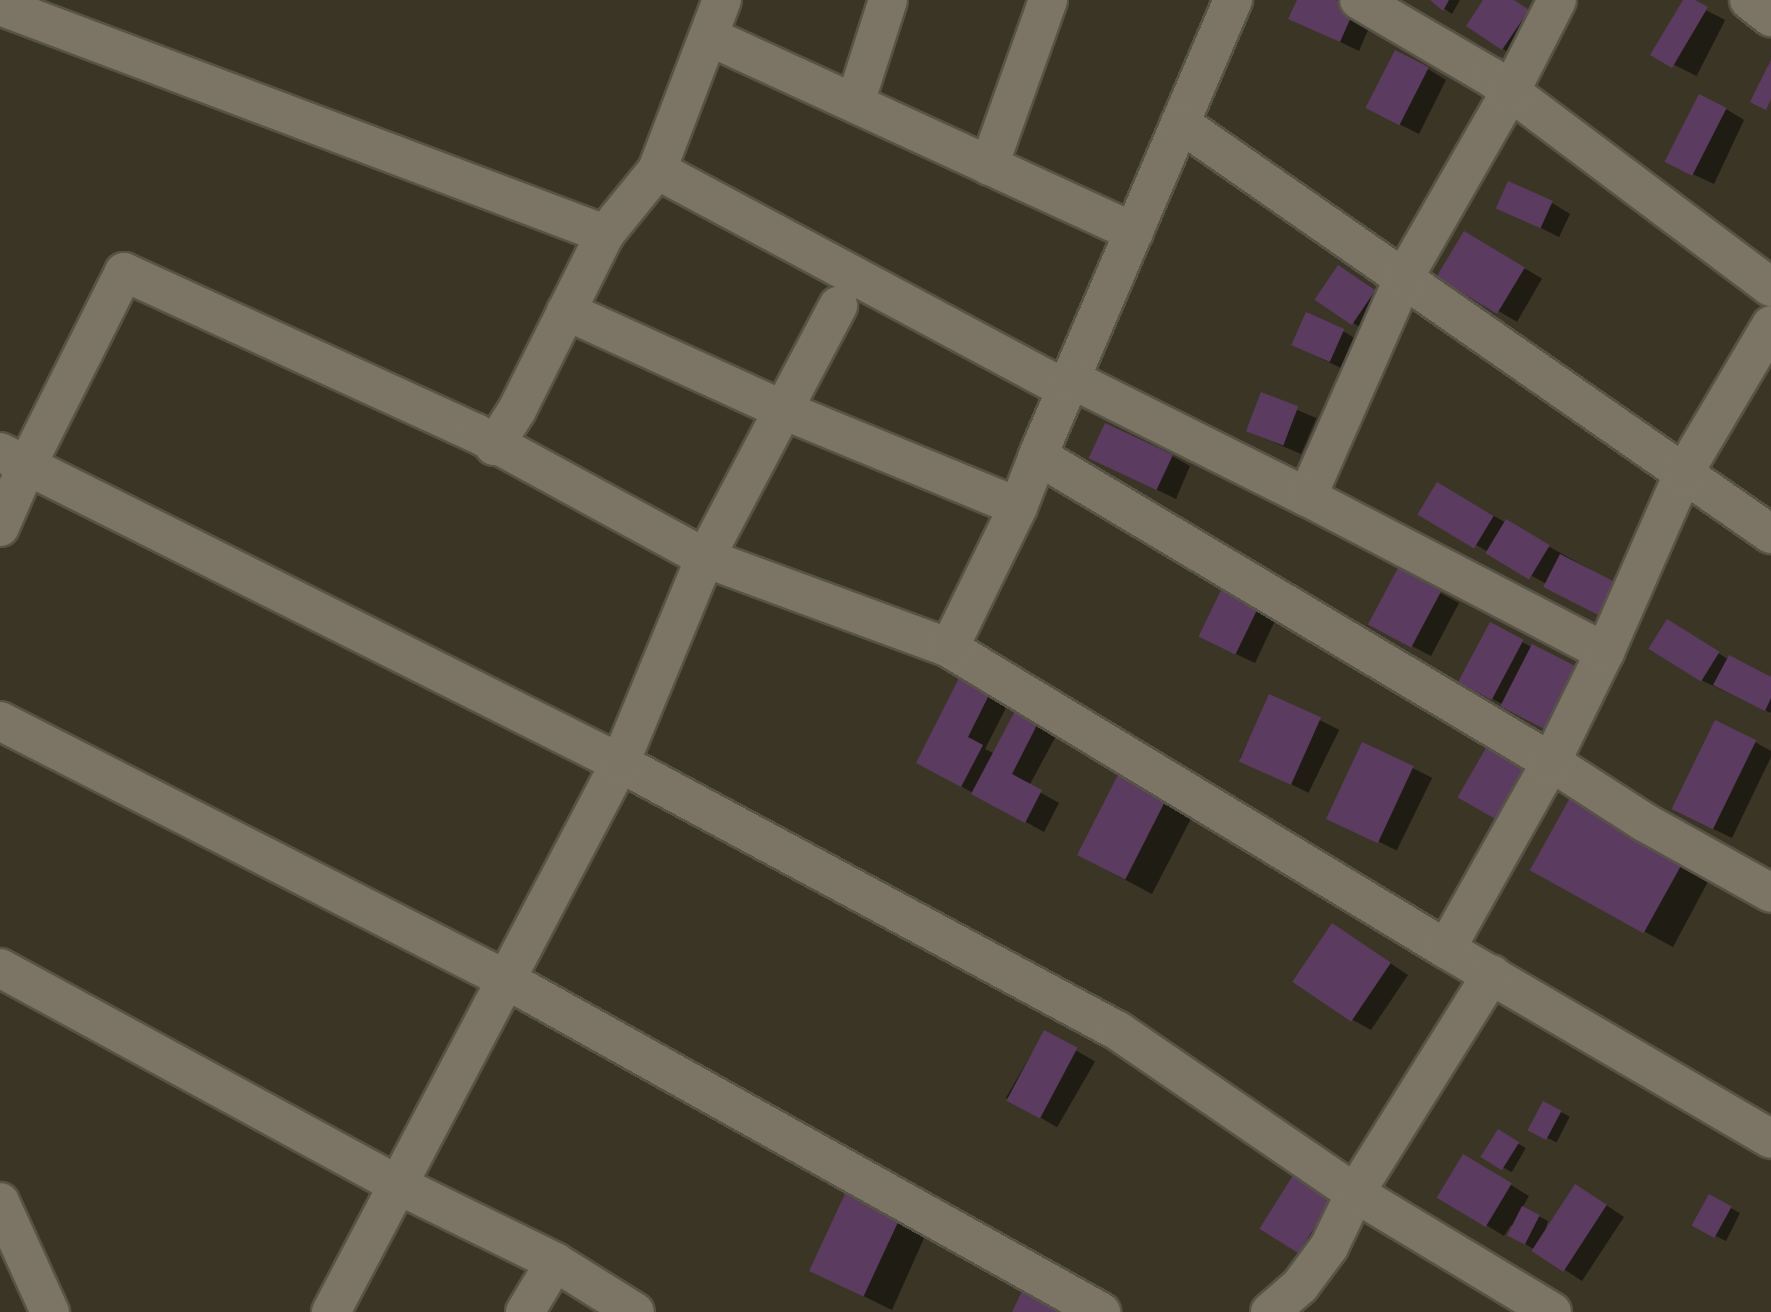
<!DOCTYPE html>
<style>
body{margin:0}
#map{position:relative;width:1771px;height:1312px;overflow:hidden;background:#3b3526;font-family:Mulish,sans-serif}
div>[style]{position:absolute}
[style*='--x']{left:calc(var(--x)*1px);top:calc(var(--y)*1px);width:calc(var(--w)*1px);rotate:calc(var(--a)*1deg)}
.shadow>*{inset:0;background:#0007;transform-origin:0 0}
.building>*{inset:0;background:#5b3c60;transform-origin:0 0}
.roads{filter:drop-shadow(2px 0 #585347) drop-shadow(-2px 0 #585347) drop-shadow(0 2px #585347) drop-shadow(0 -2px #585347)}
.minor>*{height:38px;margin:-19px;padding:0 19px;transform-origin:19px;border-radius:19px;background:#7c7565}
span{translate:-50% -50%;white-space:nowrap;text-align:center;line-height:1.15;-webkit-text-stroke:6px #201d16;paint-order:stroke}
</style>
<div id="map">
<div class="shadow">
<div style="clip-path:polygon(1299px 0,1331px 0,1372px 21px,1359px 51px,1291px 18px)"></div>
<div style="clip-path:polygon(1432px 0,1460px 0,1452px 14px)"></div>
<div style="clip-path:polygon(1486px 0,1513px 0,1546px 22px,1521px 59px,1503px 49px)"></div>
<div style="left:1686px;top:0;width:44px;height:63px;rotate:27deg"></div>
<div style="clip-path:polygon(1428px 69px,1446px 80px,1419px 134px,1387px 118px)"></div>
<div style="clip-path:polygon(1726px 109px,1744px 120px,1714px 184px,1688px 172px)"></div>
<div style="clip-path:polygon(1552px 203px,1570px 214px,1559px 237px,1499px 207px)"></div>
<div style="left:1465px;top:234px;width:89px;height:50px;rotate:30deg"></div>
<div style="clip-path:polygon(1357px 278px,1392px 302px,1371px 334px,1353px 323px)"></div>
<div style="clip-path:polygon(1343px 331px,1361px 342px,1347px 371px,1312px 354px)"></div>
<div style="left:1262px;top:395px;width:59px;height:39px;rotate:23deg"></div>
<div style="clip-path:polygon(1172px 456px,1190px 466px,1176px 499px,1091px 458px)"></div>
<div style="left:1438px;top:485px;width:203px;height:34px;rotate:29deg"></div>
<div style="clip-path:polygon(1399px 571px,1459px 603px,1431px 656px,1389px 634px)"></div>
<div style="clip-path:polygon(1228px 580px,1281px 608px,1255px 663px,1219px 646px)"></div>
<div style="clip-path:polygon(1491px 625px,1533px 648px,1504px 705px,1480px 692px)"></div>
<div style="clip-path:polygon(1686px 632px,1729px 660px,1771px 679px,1771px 713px,1701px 680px)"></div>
<div style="clip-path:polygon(990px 693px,1008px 704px,985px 749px,995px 754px,1016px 714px,1056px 736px,1029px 786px,1059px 803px,1044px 832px,937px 773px)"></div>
<div style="left:1270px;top:696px;width:77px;height:70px;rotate:26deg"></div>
<div style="clip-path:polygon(1755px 742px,1771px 751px,1771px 757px,1732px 838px,1693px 819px)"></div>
<div style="left:1363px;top:744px;width:77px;height:81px;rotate:26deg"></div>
<div style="left:1490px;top:744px;width:63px;height:60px;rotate:29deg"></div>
<div style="clip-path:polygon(1124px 768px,1197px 807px,1152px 894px,1107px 870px)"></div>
<div style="clip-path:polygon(1572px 798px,1711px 876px,1673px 947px,1561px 886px)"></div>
<div style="clip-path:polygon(1351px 937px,1408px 975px,1371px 1030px,1353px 1020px)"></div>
<div style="left:1044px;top:1032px;width:59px;height:76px;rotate:30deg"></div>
<div style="left:1543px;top:1103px;width:30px;height:29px;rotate:27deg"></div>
<div style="left:1498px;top:1132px;width:32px;height:28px;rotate:30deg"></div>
<div style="clip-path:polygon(1482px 1167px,1529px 1196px,1522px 1208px,1548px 1221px,1544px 1235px,1594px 1197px,1624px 1217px,1582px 1281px,1518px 1239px,1513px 1227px,1511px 1225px,1504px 1236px,1439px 1196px)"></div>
<div style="left:1296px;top:1174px;width:65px;height:64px;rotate:32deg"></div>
<div style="clip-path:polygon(1710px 1197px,1740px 1213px,1726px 1241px,1704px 1230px)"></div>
<div style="clip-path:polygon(898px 1220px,925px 1236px,892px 1310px,812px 1271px)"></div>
</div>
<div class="building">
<div style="clip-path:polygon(1297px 0,1336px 0,1355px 8px,1340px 42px,1288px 19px)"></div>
<div style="clip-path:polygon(1430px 0,1449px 0,1443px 11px)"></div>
<div style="clip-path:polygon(1483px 0,1514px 0,1529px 10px,1502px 50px,1466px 26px)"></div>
<div style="clip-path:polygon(1683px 0,1695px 0,1708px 7px,1672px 68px,1650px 55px)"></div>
<div style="left:1395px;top:50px;width:38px;height:65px;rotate:27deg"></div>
<div style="clip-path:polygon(1771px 60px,1771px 99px,1766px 110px,1750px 102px)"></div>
<div style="left:1699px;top:94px;width:31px;height:76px;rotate:27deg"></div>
<div style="left:1508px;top:181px;width:49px;height:30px;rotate:24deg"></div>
<div style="left:1464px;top:231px;width:71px;height:54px;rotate:31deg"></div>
<div style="left:1338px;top:265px;width:45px;height:42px;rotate:34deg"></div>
<div style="left:1306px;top:312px;width:42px;height:36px;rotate:24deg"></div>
<div style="left:1261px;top:392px;width:40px;height:42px;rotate:21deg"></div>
<div style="left:1105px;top:423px;width:75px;height:39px;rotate:25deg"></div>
<div style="left:1437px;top:482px;width:66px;height:38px;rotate:31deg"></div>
<div style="left:1506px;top:519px;width:51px;height:40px;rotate:31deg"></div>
<div style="left:1560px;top:554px;width:63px;height:37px;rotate:27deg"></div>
<div style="left:1398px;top:568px;width:49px;height:64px;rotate:28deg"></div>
<div style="left:1227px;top:578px;width:41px;height:65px;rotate:26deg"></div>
<div style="left:1667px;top:619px;width:62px;height:35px;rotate:32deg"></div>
<div style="left:1490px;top:622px;width:38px;height:68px;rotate:28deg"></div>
<div style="left:1532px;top:644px;width:54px;height:70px;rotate:27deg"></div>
<div style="clip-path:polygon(1729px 655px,1771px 677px,1771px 698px,1765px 711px,1713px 685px)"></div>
<div style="clip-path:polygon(960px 676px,991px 691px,968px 737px,983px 745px,961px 787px,916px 763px)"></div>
<div style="left:1269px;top:694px;width:57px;height:74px;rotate:24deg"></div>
<div style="clip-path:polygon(1015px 711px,1038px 723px,1012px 774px,1042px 790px,1025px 823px,971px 794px)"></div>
<div style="left:1715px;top:720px;width:46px;height:99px;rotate:26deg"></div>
<div style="left:1490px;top:741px;width:44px;height:65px;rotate:30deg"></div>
<div style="left:1362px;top:742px;width:57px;height:85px;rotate:25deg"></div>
<div style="left:1123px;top:765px;width:54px;height:101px;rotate:27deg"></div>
<div style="left:1571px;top:796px;width:130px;height:85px;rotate:29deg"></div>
<div style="left:1332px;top:923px;width:71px;height:71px;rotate:34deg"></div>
<div style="left:1044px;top:1030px;width:38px;height:80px;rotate:28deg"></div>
<div style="left:1543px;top:1101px;width:21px;height:33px;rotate:28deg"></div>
<div style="left:1498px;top:1129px;width:25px;height:33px;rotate:32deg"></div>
<div style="left:1463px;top:1154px;width:57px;height:51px;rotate:31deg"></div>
<div style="left:1295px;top:1172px;width:46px;height:67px;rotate:32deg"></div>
<div style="left:1575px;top:1184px;width:38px;height:80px;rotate:33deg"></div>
<div style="left:845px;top:1194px;width:60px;height:85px;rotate:25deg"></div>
<div style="left:1709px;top:1194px;width:26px;height:36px;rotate:29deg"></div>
<div style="left:1522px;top:1206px;width:20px;height:33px;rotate:27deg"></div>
<div style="clip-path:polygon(1026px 1283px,1090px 1312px,1012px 1312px)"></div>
</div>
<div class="roads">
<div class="minor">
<div style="--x:1233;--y:0;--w:496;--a:113.2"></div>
<div style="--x:1038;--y:456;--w:597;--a:30.82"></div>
<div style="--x:1551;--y:762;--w:111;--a:32.8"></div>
<div style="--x:1644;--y:822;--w:145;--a:29.2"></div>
<div style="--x:1359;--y:0;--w:153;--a:30.3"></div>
<div style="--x:1491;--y:77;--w:350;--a:36.9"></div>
<div style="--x:1749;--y:0;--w:28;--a:38"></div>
<div style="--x:0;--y:6;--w:647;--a:20.65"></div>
<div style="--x:605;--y:234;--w:82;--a:-50.9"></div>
<div style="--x:657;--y:170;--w:182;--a:-69.1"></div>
<div style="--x:710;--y:37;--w:467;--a:24.7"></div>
<div style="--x:855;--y:103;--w:108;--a:-72.2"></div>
<div style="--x:1180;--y:123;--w:720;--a:34.82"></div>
<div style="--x:989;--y:166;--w:176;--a:-70.4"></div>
<div style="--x:657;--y:170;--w:464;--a:28.2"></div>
<div style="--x:566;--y:311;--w:239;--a:24.5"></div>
<div style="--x:783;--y:410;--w:118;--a:-62.1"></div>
<div style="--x:1071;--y:379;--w:264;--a:26.6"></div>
<div style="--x:1307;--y:497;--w:238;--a:-66.2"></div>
<div style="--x:1403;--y:279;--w:215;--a:-60.2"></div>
<div style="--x:1510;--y:92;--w:103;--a:-62.9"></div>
<div style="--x:494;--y:446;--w:43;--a:-57.4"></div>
<div style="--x:517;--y:410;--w:197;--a:-63.4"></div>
<div style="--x:0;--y:452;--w:694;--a:26.64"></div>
<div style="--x:620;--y:763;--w:566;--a:28.29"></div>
<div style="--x:1118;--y:1031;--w:287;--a:34.4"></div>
<div style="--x:1355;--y:1193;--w:230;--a:31.1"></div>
<div style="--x:1307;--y:497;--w:336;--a:27.5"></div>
<div style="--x:0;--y:527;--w:68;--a:-66.5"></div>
<div style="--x:27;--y:465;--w:216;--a:-63.3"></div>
<div style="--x:124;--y:272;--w:387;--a:24.6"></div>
<div style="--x:476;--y:433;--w:261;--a:28.6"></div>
<div style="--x:705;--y:558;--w:260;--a:20.2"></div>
<div style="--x:949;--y:648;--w:581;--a:31.2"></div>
<div style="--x:1446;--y:949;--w:376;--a:30.3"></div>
<div style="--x:949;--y:648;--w:157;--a:-63.9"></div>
<div style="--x:0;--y:721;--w:567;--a:27.06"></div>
<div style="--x:505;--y:979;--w:683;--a:29.19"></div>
<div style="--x:1446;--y:949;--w:214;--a:-60.7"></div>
<div style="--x:1551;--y:762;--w:123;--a:-63.9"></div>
<div style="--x:1605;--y:652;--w:194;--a:-66.3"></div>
<div style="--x:1683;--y:474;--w:173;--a:-59.4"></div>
<div style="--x:0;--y:968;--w:453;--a:28.6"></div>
<div style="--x:398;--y:1185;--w:175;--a:26.1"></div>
<div style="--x:555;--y:1262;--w:94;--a:32"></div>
<div style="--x:0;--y:1202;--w:121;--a:65.6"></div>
<div style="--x:331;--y:1312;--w:620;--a:-62.24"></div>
<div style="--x:620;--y:763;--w:222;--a:-67.5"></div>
<div style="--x:705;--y:558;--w:167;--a:-62.2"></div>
<div style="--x:783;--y:410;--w:254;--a:22.4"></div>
<div style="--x:1018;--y:507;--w:55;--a:-68.6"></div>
<div style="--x:525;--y:1312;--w:58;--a:-59"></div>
<div style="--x:1270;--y:1312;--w:40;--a:-41"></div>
<div style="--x:1300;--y:1286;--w:49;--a:-53.4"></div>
<div style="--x:1329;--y:1247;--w:60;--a:-64.3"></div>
<div style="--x:1355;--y:1193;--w:258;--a:-58"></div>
</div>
</div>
</div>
